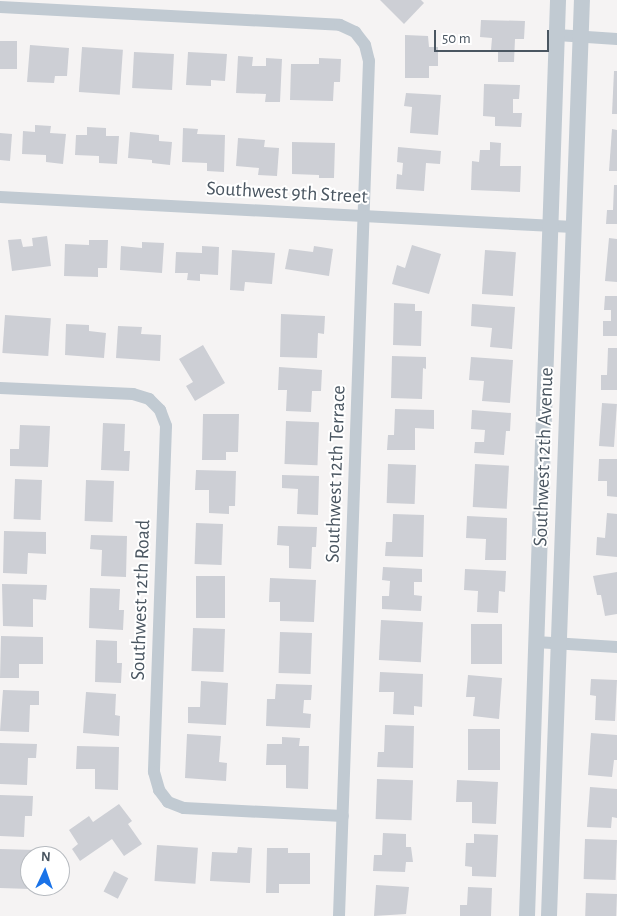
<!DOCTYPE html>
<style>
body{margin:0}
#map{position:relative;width:617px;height:916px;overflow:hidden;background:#f5f3f3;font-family:"Alegreya Sans",sans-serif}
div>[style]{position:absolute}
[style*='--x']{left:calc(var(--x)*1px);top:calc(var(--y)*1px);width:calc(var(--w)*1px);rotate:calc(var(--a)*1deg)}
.building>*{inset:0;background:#cdcfd5;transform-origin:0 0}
.minor>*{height:12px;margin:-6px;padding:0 6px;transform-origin:6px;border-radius:6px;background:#c1cad2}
.tertiary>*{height:16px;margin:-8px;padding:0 8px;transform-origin:8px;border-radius:8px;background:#c1cad2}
span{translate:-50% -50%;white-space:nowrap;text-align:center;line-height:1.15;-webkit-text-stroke:4px #fff;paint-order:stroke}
.street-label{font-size:20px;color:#4a5661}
.north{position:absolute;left:20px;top:846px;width:50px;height:50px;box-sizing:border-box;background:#fff;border:1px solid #b7bbc0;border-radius:50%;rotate:3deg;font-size:14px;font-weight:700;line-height:20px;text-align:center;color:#4a5661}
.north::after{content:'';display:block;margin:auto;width:18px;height:22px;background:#1a73e8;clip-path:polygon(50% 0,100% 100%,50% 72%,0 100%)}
.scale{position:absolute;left:434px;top:30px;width:115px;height:22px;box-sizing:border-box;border:2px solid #4a5661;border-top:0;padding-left:6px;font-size:15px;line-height:18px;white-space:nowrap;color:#4a5661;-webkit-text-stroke:4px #fff;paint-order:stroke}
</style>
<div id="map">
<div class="building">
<div style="clip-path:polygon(380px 0,421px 0,424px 3px,404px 24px)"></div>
<div style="clip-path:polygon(481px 20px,525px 21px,524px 39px,515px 39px,514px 62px,498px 62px,498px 50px,491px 50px,492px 38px,480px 37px)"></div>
<div style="clip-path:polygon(405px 35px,428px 36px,429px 47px,438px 47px,438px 66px,429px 66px,429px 78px,405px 78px)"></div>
<div style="left:0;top:41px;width:17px;height:28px"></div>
<div style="clip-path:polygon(30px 45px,69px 48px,67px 76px,55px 76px,54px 83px,27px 82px)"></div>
<div style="left:82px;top:47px;width:41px;height:45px;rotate:4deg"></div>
<div style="left:134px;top:52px;width:40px;height:36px;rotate:3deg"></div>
<div style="clip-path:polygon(188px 52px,227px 54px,225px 81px,211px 80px,211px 86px,186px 85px)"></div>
<div style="clip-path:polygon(238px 56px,253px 57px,252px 66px,266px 66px,266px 58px,282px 59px,280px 102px,265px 102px,266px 94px,236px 93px)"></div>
<div style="clip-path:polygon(319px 58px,341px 59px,340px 82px,334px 82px,333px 101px,290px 100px,291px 64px,319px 64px)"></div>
<div style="clip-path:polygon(614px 71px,617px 71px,617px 114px,612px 114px)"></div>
<div style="clip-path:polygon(484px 84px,520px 85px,519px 99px,513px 99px,513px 113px,522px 113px,521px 127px,495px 126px,495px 117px,483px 116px)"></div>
<div style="clip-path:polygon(406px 93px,441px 95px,438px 135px,410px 133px,412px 107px,404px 106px)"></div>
<div style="clip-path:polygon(35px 125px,51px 126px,50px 133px,66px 134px,63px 164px,46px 162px,46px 155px,22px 154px,23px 131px,35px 132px)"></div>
<div style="clip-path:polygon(87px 127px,106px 128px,106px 136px,119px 136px,117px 164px,99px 163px,99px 156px,75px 155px,76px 135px,87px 135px)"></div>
<div style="clip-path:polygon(183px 128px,198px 129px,197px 134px,225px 135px,224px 172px,207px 171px,207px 163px,182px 162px)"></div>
<div style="clip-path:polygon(612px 129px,617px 130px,617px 171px,609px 171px)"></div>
<div style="clip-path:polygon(130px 132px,159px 135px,159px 141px,172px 142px,170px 165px,152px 163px,152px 160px,128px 158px)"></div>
<div style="clip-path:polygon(0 133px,12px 134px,10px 161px,0 160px)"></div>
<div style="clip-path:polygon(238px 138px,265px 140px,264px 147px,279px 148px,277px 176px,258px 175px,259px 168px,236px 166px)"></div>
<div style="clip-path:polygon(292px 142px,335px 143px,334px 178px,319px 178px,319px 175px,292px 174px)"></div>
<div style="clip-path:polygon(490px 142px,501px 143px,500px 166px,521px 166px,520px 192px,471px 190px,472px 161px,479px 162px,480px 150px,490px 150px)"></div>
<div style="clip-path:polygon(398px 147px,441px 151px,440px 164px,426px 163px,424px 191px,396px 189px,397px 174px,402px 175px,403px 163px,397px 162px)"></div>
<div style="clip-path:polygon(614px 185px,617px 185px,617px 224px,606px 224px,607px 210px,613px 210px)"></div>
<div style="clip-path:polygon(47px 236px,51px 266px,12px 271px,8px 240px,21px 239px,23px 247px,33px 246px,32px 238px)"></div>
<div style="clip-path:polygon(609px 238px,617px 239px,617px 282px,605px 281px)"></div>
<div style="clip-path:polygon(89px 240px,108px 240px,107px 268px,98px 268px,98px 277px,64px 276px,65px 244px,89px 245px)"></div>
<div style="clip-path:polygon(142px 242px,164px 243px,162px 273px,120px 270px,121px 246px,142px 248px)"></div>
<div style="clip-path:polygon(412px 245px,441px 254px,429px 294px,392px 284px,397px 265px,405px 268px)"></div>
<div style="clip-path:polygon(202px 246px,219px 247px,218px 275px,200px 274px,200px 281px,187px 280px,188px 273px,175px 273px,176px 252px,202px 253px)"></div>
<div style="clip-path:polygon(314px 246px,333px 249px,329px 276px,285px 269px,289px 249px,313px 252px)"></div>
<div style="clip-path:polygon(232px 250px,275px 253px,272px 284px,245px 282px,244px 291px,230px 290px)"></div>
<div style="left:485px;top:250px;width:31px;height:44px;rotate:4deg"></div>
<div style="clip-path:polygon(605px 296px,617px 296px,617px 336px,603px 336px,603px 321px,611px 321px,611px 310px,604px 310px)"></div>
<div style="clip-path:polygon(394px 303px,415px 304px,415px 311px,422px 311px,421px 346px,393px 345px)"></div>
<div style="clip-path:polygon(472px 304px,515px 307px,512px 349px,490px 347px,492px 328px,471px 326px)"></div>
<div style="clip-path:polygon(281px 314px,325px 316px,324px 334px,318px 333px,317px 358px,280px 357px)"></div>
<div style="left:5px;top:315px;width:46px;height:38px;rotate:4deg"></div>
<div style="clip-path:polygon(66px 324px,89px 325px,89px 331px,106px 333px,104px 358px,65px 355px)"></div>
<div style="clip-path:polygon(118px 326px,142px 327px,141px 334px,161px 335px,160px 361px,116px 358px)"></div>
<div style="clip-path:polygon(203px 345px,225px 383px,195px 401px,186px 386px,193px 382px,179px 359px)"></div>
<div style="clip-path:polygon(608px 348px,617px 348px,617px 390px,601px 390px,601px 375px,607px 375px)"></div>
<div style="clip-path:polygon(392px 356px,426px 357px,426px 369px,423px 368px,422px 399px,391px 398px)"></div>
<div style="clip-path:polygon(471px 357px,513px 360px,510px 403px,482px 401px,484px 381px,469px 380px)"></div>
<div style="clip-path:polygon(279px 367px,322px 370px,321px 391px,312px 391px,311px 412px,286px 411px,287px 390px,278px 390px)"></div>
<div style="left:602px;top:403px;width:15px;height:43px;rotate:4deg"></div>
<div style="clip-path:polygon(395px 409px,434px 410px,434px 429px,415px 428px,415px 450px,387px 450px,388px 435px,394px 435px)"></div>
<div style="clip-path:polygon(472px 410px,511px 413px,510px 431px,506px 431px,504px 455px,474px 453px,475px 442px,484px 442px,485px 430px,471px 429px)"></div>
<div style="clip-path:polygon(203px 414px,239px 414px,238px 452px,226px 452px,226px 460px,202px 460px)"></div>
<div style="left:286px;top:421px;width:33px;height:43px;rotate:2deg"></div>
<div style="clip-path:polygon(103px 423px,125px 424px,124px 451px,130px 451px,129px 471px,101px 470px)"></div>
<div style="clip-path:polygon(20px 425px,50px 426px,48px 467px,10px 466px,10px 449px,19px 449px)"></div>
<div style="clip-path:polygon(599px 459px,617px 459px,617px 497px,607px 496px,607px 481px,598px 481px)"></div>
<div style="left:388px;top:464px;width:28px;height:39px;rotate:2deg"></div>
<div style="left:475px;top:464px;width:34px;height:43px;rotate:3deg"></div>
<div style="clip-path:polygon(196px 470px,236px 471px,235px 506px,229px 506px,229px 514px,209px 513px,209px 490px,195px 490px)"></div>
<div style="clip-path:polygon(282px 475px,319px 476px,318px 515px,297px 514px,298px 489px,282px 488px)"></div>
<div style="left:15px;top:479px;width:27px;height:40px;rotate:2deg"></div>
<div style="left:86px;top:480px;width:28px;height:41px;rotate:2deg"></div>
<div style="clip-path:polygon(607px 513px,617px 514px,617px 557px,596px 555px,597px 537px,605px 538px)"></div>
<div style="clip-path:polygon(393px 514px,424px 515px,423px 557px,385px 556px,386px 542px,392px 542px)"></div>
<div style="clip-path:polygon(467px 516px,507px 518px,506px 560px,485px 560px,486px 539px,466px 538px)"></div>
<div style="left:196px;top:523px;width:27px;height:41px;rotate:2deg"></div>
<div style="clip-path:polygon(278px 526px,317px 527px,316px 547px,312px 547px,311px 569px,289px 568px,289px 546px,277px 545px)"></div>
<div style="clip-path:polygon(4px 531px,46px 532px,46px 554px,28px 553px,27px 574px,3px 573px)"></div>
<div style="clip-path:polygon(91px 535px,127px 536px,126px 577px,101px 576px,102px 550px,90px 549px)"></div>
<div style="clip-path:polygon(383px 567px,422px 569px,422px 582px,414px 582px,414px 595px,422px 596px,421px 611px,382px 609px,382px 596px,389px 596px,390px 581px,382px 580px)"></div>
<div style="clip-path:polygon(465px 569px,506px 571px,505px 592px,499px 591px,498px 613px,477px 612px,478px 591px,464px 590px)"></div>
<div style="clip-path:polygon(617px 572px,617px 614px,605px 616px,601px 595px,597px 595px,593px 576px)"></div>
<div style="left:196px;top:576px;width:29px;height:42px"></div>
<div style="clip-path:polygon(270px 578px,316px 580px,314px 622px,280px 621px,280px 602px,269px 602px)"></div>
<div style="clip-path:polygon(2px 584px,47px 585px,46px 600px,33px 599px,33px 627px,3px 626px)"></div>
<div style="clip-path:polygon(90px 588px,120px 589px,119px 610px,124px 610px,123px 630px,89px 628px)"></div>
<div style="left:381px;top:620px;width:42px;height:40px;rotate:3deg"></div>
<div style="left:471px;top:624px;width:31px;height:40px"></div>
<div style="left:193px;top:628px;width:32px;height:43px;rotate:2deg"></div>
<div style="left:280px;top:632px;width:32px;height:41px;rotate:2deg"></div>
<div style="clip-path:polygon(1px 636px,43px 637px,43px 664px,19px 664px,19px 678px,0 678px)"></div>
<div style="clip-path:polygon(96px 640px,117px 641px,117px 663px,122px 663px,121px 683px,95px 682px)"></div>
<div style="clip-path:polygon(380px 672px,423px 674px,422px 707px,414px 706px,414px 715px,393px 714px,394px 692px,379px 692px)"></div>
<div style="clip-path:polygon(468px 675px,502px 678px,499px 719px,473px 716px,475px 697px,466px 697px)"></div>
<div style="clip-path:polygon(591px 679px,617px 680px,615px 721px,595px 720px,596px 696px,590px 695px)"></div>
<div style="clip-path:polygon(201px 681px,228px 683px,226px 725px,188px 723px,188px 707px,200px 707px)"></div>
<div style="clip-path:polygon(276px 684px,312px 685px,311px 700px,304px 700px,303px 713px,311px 714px,310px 728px,266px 726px,267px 699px,275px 699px)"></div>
<div style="clip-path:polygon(3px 690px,39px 691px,39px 705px,30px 705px,29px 732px,0 731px)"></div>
<div style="clip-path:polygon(86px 692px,116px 694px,115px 715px,120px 716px,119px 736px,83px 733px)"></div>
<div style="clip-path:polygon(385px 725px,414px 726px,413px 768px,377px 767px,378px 752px,384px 752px)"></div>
<div style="left:468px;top:729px;width:32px;height:41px"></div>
<div style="clip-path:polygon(591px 733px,617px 735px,617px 760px,614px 760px,612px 777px,588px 775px)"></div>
<div style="clip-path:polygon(187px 734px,221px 736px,219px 762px,227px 763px,226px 781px,185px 778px)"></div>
<div style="clip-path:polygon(282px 737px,300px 738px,299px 746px,309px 746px,308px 789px,286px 788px,286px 765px,266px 765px,267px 744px,282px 744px)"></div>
<div style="clip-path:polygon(0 743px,37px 744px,36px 758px,28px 758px,27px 785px,0 784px)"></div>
<div style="clip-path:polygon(77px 746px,119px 747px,118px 790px,95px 789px,95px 769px,76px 769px)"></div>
<div style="left:377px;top:779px;width:36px;height:40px;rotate:2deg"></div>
<div style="clip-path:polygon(457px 780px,498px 782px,496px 824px,472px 823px,472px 802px,456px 802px)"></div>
<div style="clip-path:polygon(590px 787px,617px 789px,617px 818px,612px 817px,611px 828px,587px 827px)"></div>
<div style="clip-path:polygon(0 795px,33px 796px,32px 816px,25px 816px,24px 837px,0 836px)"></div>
<div style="clip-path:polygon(119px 804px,132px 821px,128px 824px,142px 844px,124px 856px,112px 839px,80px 861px,72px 849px,78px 844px,69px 830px,89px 816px,93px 822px)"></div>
<div style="clip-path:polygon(383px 833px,406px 834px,406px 847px,411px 847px,413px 862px,406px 862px,405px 872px,373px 871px,374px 855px,382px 855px)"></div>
<div style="clip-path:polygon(474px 834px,498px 835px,496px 877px,472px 876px,472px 867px,465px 866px,466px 843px,474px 843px)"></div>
<div style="left:585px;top:839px;width:32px;height:40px;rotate:2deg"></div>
<div style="left:157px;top:845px;width:41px;height:36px;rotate:4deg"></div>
<div style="clip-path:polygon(238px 847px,252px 848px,250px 883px,210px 881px,212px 852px,237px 853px)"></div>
<div style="clip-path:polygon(267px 848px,288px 848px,288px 853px,310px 853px,310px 884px,279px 884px,279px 893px,266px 893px)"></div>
<div style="clip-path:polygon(0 849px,36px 850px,36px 856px,30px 856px,30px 889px,0 888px)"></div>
<div style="left:114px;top:871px;width:16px;height:23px;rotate:27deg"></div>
<div style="clip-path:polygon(376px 885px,409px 887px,406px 914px,374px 916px)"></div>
<div style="clip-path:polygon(468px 887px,492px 888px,491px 916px,460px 916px,460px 905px,467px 905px)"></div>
<div style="left:586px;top:893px;width:31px;height:23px;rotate:2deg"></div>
</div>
<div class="minor">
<div style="--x:0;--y:7;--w:340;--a:3"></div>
<div style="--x:340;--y:25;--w:17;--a:25"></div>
<div style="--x:355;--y:32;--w:16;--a:52"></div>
<div style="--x:365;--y:45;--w:16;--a:76"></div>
<div style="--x:369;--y:61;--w:856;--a:92.01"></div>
<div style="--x:557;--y:35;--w:60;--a:3.8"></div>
<div style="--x:0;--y:197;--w:574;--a:3"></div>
<div style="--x:0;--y:388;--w:133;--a:2.6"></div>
<div style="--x:133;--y:394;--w:17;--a:17"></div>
<div style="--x:149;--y:399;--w:16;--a:45"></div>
<div style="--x:160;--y:410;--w:17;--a:69"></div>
<div style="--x:166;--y:426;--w:346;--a:92"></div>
<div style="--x:154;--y:772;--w:19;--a:74"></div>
<div style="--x:159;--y:790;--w:15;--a:53"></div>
<div style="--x:168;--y:802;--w:17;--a:21"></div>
<div style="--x:184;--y:808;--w:159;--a:2.9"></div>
<div style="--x:536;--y:642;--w:81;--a:3.5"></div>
</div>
<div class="tertiary">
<div style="--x:527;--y:916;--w:917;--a:-88.06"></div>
<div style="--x:549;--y:916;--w:917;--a:-87.94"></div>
</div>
<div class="street-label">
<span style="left:287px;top:193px;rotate:3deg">Southwest 9th Street</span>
<span style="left:544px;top:457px;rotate:-88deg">Southwest 12th Avenue</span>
<span style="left:336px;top:474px;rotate:-88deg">Southwest 12th Terrace</span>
<span style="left:141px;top:600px;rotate:-88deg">Southwest 12th Road</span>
</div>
<div class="north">N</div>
<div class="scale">50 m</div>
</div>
